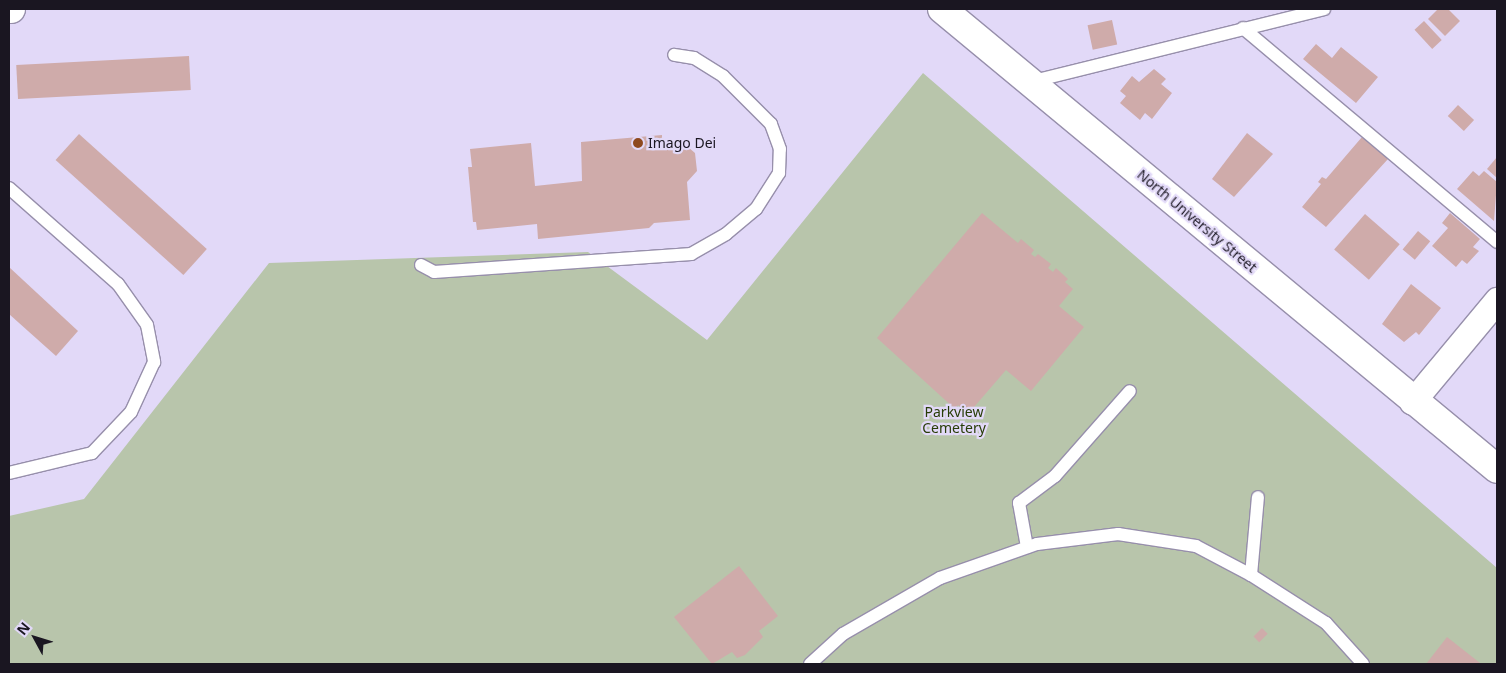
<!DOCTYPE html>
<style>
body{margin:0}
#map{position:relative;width:1506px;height:673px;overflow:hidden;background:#e2d9f8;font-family:"Noto Sans",sans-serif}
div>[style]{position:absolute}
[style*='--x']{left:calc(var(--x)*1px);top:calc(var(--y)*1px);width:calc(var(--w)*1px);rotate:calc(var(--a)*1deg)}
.green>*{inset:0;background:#b8c5ab}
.building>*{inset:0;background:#cfabaa;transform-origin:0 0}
.roads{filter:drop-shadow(1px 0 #978fab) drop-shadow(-1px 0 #978fab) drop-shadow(0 1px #978fab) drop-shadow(0 -1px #978fab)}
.service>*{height:12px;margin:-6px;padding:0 6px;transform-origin:6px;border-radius:6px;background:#fff}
.minor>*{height:25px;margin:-12.5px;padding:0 12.5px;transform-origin:12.5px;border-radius:12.5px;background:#fff}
.secondary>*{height:28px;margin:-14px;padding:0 14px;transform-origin:14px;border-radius:14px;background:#fff}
.dots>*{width:14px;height:14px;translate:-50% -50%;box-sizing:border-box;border:2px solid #e2d9f8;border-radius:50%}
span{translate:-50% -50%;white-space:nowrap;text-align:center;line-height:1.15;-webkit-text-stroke:4.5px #e2d9f8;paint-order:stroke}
.poi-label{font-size:14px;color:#1a1621}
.left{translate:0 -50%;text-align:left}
.street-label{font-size:14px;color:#1a1621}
.park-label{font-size:14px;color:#283d07}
.frame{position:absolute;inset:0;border:10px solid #1a1621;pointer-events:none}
.north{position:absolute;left:10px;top:613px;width:50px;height:50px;-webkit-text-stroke:4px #e2d9f8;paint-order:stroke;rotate:309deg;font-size:14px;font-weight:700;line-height:20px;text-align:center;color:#1a1621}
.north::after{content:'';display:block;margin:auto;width:18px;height:22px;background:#1a1621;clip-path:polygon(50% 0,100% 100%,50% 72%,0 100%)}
</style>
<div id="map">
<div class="green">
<div style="clip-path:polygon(923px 73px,1497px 568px,1497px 664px,9px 664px,9px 516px,84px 499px,269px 263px,588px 252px,707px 340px)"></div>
</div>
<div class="building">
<div style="clip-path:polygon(1438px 9px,1448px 9px,1460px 21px,1445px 36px,1428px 19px)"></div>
<div style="left:1112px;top:20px;width:25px;height:25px;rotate:78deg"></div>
<div style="left:1424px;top:21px;width:26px;height:13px;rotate:47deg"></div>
<div style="clip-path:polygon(1316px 44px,1332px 58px,1341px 47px,1378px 77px,1356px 103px,1303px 59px)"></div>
<div style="left:189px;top:56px;width:34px;height:173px;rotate:87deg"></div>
<div style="clip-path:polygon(1154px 69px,1166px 79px,1161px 84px,1172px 93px,1152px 119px,1145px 113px,1140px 120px,1120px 103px,1126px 96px,1120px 91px,1132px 76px,1139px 82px)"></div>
<div style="left:1458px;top:105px;width:22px;height:15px;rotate:43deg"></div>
<div style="clip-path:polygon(1247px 133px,1273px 154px,1234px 197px,1212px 179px)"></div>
<div style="left:79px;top:134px;width:172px;height:35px;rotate:42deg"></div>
<div style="clip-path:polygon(662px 135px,662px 142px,681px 141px,695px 153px,697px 171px,687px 182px,690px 220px,654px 223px,649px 228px,538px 239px,537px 224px,477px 230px,476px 222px,473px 222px,468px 167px,472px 167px,470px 149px,531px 143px,535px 186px,582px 181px,581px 142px)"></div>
<div style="clip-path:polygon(1362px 137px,1388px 159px,1326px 227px,1302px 207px,1321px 184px,1318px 182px,1322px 177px,1326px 179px)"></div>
<div style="clip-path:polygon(1497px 157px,1497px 178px,1487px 169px)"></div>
<div style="clip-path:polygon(1473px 171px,1479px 176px,1484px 171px,1497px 182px,1494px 221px,1457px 189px)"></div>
<div style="clip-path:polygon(982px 213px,1018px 243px,1021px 239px,1034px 250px,1031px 254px,1035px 257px,1038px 254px,1051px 264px,1048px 268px,1053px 272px,1056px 268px,1068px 279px,1065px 282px,1073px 289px,1059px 306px,1084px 327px,1031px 391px,1006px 370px,968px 414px,958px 405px,955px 409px,877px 338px)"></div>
<div style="clip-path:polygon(1450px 213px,1480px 239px,1473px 247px,1479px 251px,1467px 264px,1462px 260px,1456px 267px,1432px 246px,1448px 228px,1442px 223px)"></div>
<div style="left:1365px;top:214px;width:46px;height:47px;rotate:41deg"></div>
<div style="left:1418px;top:231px;width:16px;height:24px;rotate:40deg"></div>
<div style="clip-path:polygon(9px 267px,78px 331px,56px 356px,9px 314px)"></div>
<div style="clip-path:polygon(1411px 284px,1441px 308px,1419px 335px,1416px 332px,1404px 342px,1382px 324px)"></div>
<div style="clip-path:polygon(739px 566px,778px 616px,759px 631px,763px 637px,745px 655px,737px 658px,732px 652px,712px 664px,674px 617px)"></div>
<div style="left:1262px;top:628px;width:8px;height:12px;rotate:45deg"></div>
<div style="clip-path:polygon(1447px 637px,1480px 663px,1479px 664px,1426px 664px)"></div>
</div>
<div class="roads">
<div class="service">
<div style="--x:1243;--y:28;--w:332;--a:40.1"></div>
<div style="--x:1030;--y:82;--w:303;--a:-13.9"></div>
<div style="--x:9;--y:188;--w:145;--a:41.4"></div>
<div style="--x:118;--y:284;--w:50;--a:54.7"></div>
<div style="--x:147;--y:325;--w:38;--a:79"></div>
<div style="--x:154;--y:362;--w:55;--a:114.7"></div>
<div style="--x:131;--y:412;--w:57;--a:133.6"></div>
<div style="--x:92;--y:453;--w:85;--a:166.5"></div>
<div style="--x:421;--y:265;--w:15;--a:28"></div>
<div style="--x:434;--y:272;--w:258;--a:-4"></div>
<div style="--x:691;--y:254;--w:40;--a:-29.7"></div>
<div style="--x:726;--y:234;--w:39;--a:-40"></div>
<div style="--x:756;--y:209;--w:43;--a:-57.4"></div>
<div style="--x:779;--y:173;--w:24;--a:-88"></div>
<div style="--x:780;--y:149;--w:27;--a:-110"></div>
<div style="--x:771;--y:124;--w:68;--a:-135"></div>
<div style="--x:723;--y:76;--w:34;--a:-148"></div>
<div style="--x:694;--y:58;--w:20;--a:-171"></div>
<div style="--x:1027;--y:547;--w:45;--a:-100.3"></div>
<div style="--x:1019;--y:503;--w:45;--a:-36.9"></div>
<div style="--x:1055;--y:476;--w:113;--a:-48.6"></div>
<div style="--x:1251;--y:575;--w:78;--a:-84.9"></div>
<div style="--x:810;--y:664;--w:45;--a:-42.3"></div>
<div style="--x:843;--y:634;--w:112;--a:-30"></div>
<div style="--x:940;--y:578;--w:103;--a:-19.3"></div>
<div style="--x:1037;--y:544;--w:82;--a:-7"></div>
<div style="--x:1118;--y:534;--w:79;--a:8.7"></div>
<div style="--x:1196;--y:546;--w:62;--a:27.8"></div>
<div style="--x:1251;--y:575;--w:89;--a:32.6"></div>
<div style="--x:1326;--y:623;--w:55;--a:47.9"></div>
</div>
<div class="minor">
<div style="--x:1412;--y:402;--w:133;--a:-50.2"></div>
</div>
<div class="secondary">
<div style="--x:9;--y:9;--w:2;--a:0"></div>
<div style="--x:942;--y:9;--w:721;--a:39.65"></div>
</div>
</div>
<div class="dots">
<div style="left:638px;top:143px;background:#8e491f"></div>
</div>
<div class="poi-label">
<span class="left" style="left:648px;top:143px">Imago Dei</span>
</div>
<div class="street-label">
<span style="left:1197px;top:221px;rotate:40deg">North University Street</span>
</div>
<div class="park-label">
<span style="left:954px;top:420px">Parkview<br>Cemetery</span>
</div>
<div class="frame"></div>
<div class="north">N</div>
</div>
